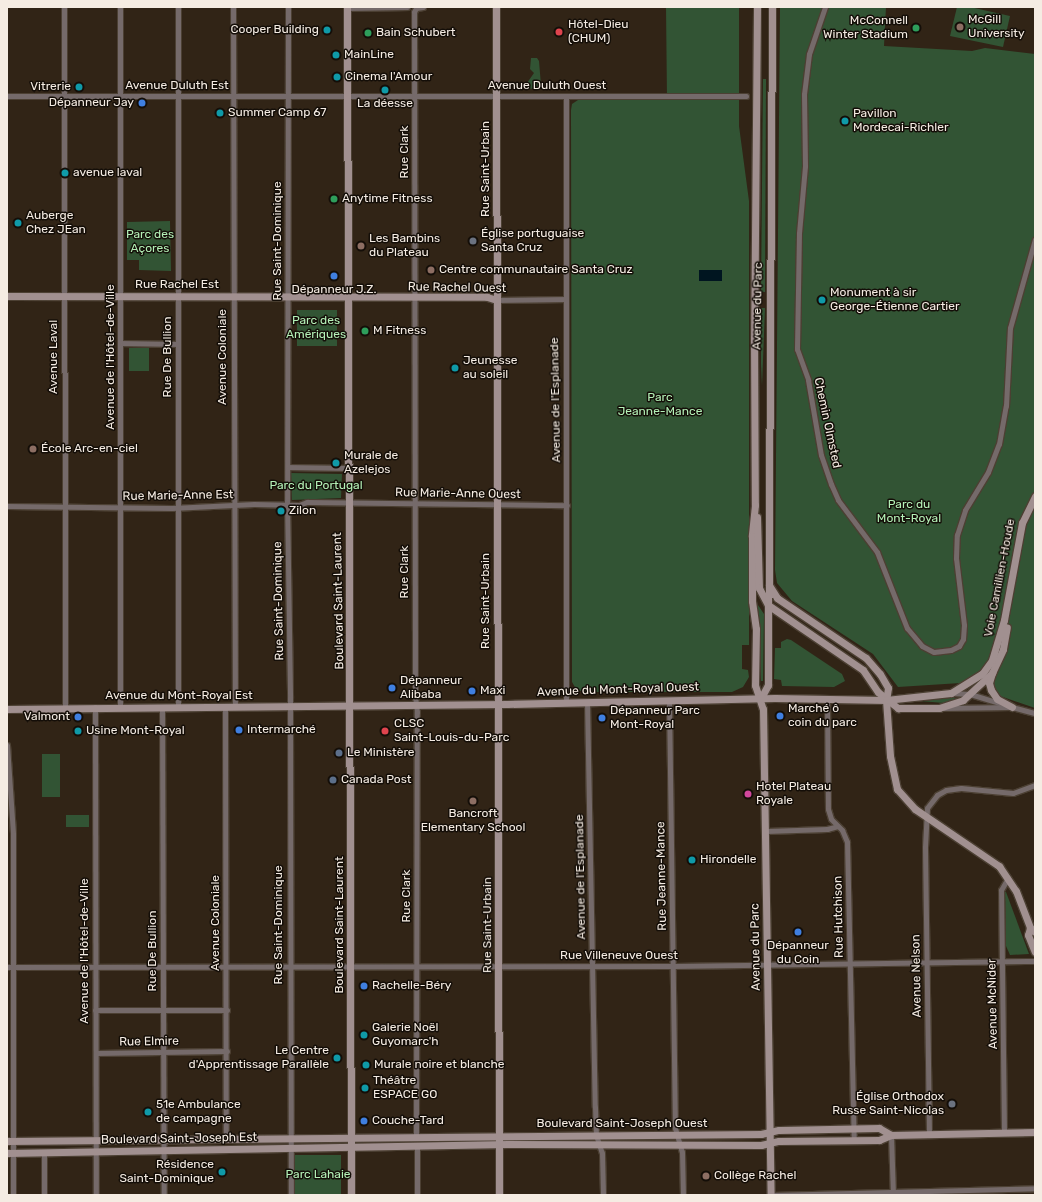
<!DOCTYPE html>
<meta charset="utf-8">
<style>
body{margin:0}
#map{position:relative;width:1042px;height:1202px;overflow:hidden;background:#312416;font-family:Rubik,sans-serif}
div>[style]{position:absolute}
[style*='--x']{left:calc(var(--x)*1px);top:calc(var(--y)*1px);width:calc(var(--w)*1px);rotate:calc(var(--a)*1deg)}
.green>*{inset:0;background:#325434;transform-origin:0 0}
.water>*{inset:0;background:#001520;transform-origin:0 0}
.roads{filter:drop-shadow(1px 0 #4c4033) drop-shadow(-1px 0 #4c4033) drop-shadow(0 1px #4c4033) drop-shadow(0 -1px #4c4033)}
.street>*{height:5px;margin:-2.5px;padding:0 2.5px;transform-origin:2.5px;border-radius:2.5px;background:#756a6a}
.secondary>*{height:7px;margin:-3.5px;padding:0 3.5px;transform-origin:3.5px;border-radius:3.5px;background:#a19090}
.dots>*{width:11px;height:11px;translate:-50% -50%;box-sizing:border-box;border:2px solid #140e08;border-radius:50%}
span{translate:-50% -50%;white-space:nowrap;text-align:center;line-height:1.15;-webkit-text-stroke:3px #140e08;paint-order:stroke}
.poi-label{font-size:12px;color:#f5ece3}
.left{translate:0 -50%;text-align:left}
.right{translate:-100% -50%;text-align:right}
.street-label{font-size:12px;color:#f5ece3}
.park-label{font-size:12px;color:#b4f1b7}
.frame{position:absolute;inset:0;border:8px solid #f5ece3;pointer-events:none}
</style>
<div id="map">
<div class="green">
<div style="clip-path:polygon(666px 7px,739px 7px,739px 126px,749px 201px,749px 645px,742px 645px,742px 669px,748px 670px,749px 677px,743px 687px,732px 692px,583px 692px,576px 689px,572px 682px,571px 110px,572px 104px,578px 100px,667px 100px)"></div>
<div style="clip-path:polygon(780px 7px,886px 7px,884px 46px,972px 51px,985px 48px,1035px 54px,1035px 708px,997px 695px,993px 690px,992px 681px,898px 687px,873px 654px,792px 601px,777px 583px,775px 570px)"></div>
<div style="clip-path:polygon(957px 7px,970px 7px,1010px 16px,1003px 47px,950px 36px)"></div>
<div style="clip-path:polygon(531px 58px,537px 58px,539px 61px,541px 85px,540px 88px,527px 89px,527px 83px,534px 73px,530px 69px)"></div>
<div style="clip-path:polygon(763px 79px,766px 79px,765px 292px,761px 292px)"></div>
<div style="clip-path:polygon(170px 221px,171px 271px,139px 270px,139px 260px,127px 260px,127px 222px)"></div>
<div style="clip-path:polygon(761px 308px,765px 308px,762px 386px,761px 364px)"></div>
<div style="left:297px;top:310px;width:40px;height:36px"></div>
<div style="left:129px;top:348px;width:20px;height:23px"></div>
<div style="clip-path:polygon(291px 473px,342px 474px,341px 498px,292px 500px)"></div>
<div style="clip-path:polygon(758px 605px,764px 614px,763px 681px,761px 681px,760px 627px,756px 606px)"></div>
<div style="clip-path:polygon(787px 639px,791px 640px,842px 674px,845px 681px,834px 687px,782px 686px,781px 680px,774px 679px,775px 648px,781px 648px,781px 642px)"></div>
<div style="clip-path:polygon(949px 697px,959px 699px,944px 703px,907px 700px)"></div>
<div style="left:42px;top:754px;width:18px;height:43px"></div>
<div style="left:66px;top:815px;width:23px;height:12px"></div>
<div style="clip-path:polygon(1005px 892px,1006px 892px,1029px 954px,1010px 955px,1006px 946px)"></div>
<div style="left:293px;top:1155px;width:48px;height:40px"></div>
</div>
<div class="water">
<div style="left:699px;top:270px;width:23px;height:11px"></div>
</div>
<div class="roads">
<div class="street">
<div style="--x:64;--y:7;--w:700;--a:89.92"></div>
<div style="--x:120;--y:7;--w:701;--a:90"></div>
<div style="--x:233;--y:7;--w:700;--a:89.84"></div>
<div style="--x:288;--y:7;--w:494;--a:90.1"></div>
<div style="--x:287;--y:501;--w:197;--a:89.1"></div>
<div style="--x:290;--y:698;--w:497;--a:89.9"></div>
<div style="--x:825;--y:7;--w:50;--a:108.8"></div>
<div style="--x:809;--y:54;--w:40;--a:97.1"></div>
<div style="--x:804;--y:94;--w:72;--a:89.2"></div>
<div style="--x:805;--y:166;--w:67;--a:95.1"></div>
<div style="--x:799;--y:233;--w:116;--a:91"></div>
<div style="--x:797;--y:349;--w:33;--a:70"></div>
<div style="--x:808;--y:380;--w:76;--a:80.2"></div>
<div style="--x:821;--y:455;--w:31;--a:71"></div>
<div style="--x:831;--y:484;--w:17;--a:66"></div>
<div style="--x:838;--y:500;--w:65;--a:53.1"></div>
<div style="--x:877;--y:552;--w:82;--a:68.5"></div>
<div style="--x:907;--y:628;--w:23;--a:50"></div>
<div style="--x:922;--y:646;--w:13;--a:27"></div>
<div style="--x:934;--y:652;--w:17;--a:-7"></div>
<div style="--x:951;--y:650;--w:9;--a:-27"></div>
<div style="--x:959;--y:646;--w:8;--a:-60"></div>
<div style="--x:963;--y:639;--w:14;--a:-86"></div>
<div style="--x:964;--y:625;--w:67;--a:-96.8"></div>
<div style="--x:956;--y:558;--w:23;--a:-88"></div>
<div style="--x:957;--y:535;--w:26;--a:-72"></div>
<div style="--x:965;--y:510;--w:44;--a:-58.8"></div>
<div style="--x:988;--y:472;--w:30;--a:-69"></div>
<div style="--x:999;--y:444;--w:39;--a:-80"></div>
<div style="--x:1006;--y:406;--w:78;--a:-87.1"></div>
<div style="--x:1010;--y:328;--w:92;--a:-74.3"></div>
<div style="--x:347;--y:8;--w:60;--a:-1"></div>
<div style="--x:7;--y:96;--w:739;--a:0"></div>
<div style="--x:497;--y:300;--w:69;--a:-0.8"></div>
<div style="--x:122;--y:343;--w:56;--a:1"></div>
<div style="--x:288;--y:467;--w:60;--a:1"></div>
<div style="--x:7;--y:506;--w:165;--a:0.7"></div>
<div style="--x:172;--y:508;--w:82;--a:-2.8"></div>
<div style="--x:254;--y:504;--w:45;--a:1.3"></div>
<div style="--x:299;--y:505;--w:9;--a:-21"></div>
<div style="--x:307;--y:502;--w:260;--a:0.7"></div>
<div style="--x:951;--y:693;--w:19;--a:3"></div>
<div style="--x:970;--y:694;--w:31;--a:17"></div>
<div style="--x:827;--y:699;--w:110;--a:89.5"></div>
<div style="--x:828;--y:809;--w:10;--a:73"></div>
<div style="--x:831;--y:819;--w:16;--a:45"></div>
<div style="--x:842;--y:830;--w:13;--a:67"></div>
<div style="--x:847;--y:842;--w:298;--a:88.7"></div>
<div style="--x:669;--y:700;--w:428;--a:89.2"></div>
<div style="--x:675;--y:1128;--w:25;--a:74"></div>
<div style="--x:682;--y:1152;--w:43;--a:88.7"></div>
<div style="--x:587;--y:702;--w:405;--a:88.9"></div>
<div style="--x:595;--y:1107;--w:28;--a:88"></div>
<div style="--x:596;--y:1135;--w:19;--a:72"></div>
<div style="--x:602;--y:1153;--w:42;--a:88.6"></div>
<div style="--x:566;--y:703;--w:607;--a:-90"></div>
<div style="--x:95;--y:707;--w:488;--a:89.9"></div>
<div style="--x:162;--y:707;--w:488;--a:89.8"></div>
<div style="--x:178;--y:707;--w:700;--a:-90"></div>
<div style="--x:225;--y:707;--w:432;--a:89.9"></div>
<div style="--x:943;--y:708;--w:69;--a:-0.8"></div>
<div style="--x:1012;--y:707;--w:24;--a:15"></div>
<div style="--x:7;--y:745;--w:89;--a:86.1"></div>
<div style="--x:13;--y:834;--w:361;--a:90"></div>
<div style="--x:766;--y:831;--w:61;--a:-1.9"></div>
<div style="--x:827;--y:829;--w:11;--a:-15"></div>
<div style="--x:7;--y:967;--w:667;--a:-0.09"></div>
<div style="--x:674;--y:966;--w:361;--a:-0.8"></div>
<div style="--x:95;--y:1010;--w:132;--a:0"></div>
<div style="--x:96;--y:1053;--w:131;--a:-0.9"></div>
<div style="--x:1004;--y:1132;--w:242;--a:-90.7"></div>
<div style="--x:1001;--y:890;--w:14;--a:-60"></div>
<div style="--x:929;--y:1134;--w:287;--a:-90.8"></div>
<div style="--x:925;--y:847;--w:39;--a:-87"></div>
<div style="--x:927;--y:808;--w:16;--a:-52"></div>
<div style="--x:937;--y:795;--w:10;--a:-29"></div>
<div style="--x:946;--y:790;--w:15;--a:-8"></div>
<div style="--x:961;--y:788;--w:52;--a:5.5"></div>
<div style="--x:1013;--y:793;--w:23;--a:-20"></div>
<div style="--x:891;--y:1135;--w:60;--a:88.1"></div>
<div style="--x:416;--y:1136;--w:424;--a:-89.9"></div>
<div style="--x:417;--y:712;--w:17;--a:-97"></div>
<div style="--x:415;--y:695;--w:683;--a:-90.08"></div>
<div style="--x:414;--y:12;--w:4;--a:-63"></div>
<div style="--x:416;--y:8;--w:7;--a:-8"></div>
<div style="--x:417;--y:1147;--w:48;--a:90"></div>
<div style="--x:44;--y:1195;--w:43;--a:-90"></div>
<div style="--x:775;--y:1195;--w:260;--a:-1.5"></div>
</div>
<div class="secondary">
<div style="--x:347;--y:7;--w:1188;--a:89.81"></div>
<div style="--x:496;--y:7;--w:1188;--a:89.86"></div>
<div style="--x:757;--y:7;--w:331;--a:90.5"></div>
<div style="--x:754;--y:338;--w:167;--a:89.7"></div>
<div style="--x:755;--y:505;--w:31;--a:96"></div>
<div style="--x:752;--y:536;--w:65;--a:90"></div>
<div style="--x:752;--y:601;--w:28;--a:82"></div>
<div style="--x:756;--y:629;--w:56;--a:91"></div>
<div style="--x:755;--y:685;--w:25;--a:72"></div>
<div style="--x:763;--y:709;--w:486;--a:89.1"></div>
<div style="--x:7;--y:296;--w:480;--a:0.1"></div>
<div style="--x:487;--y:297;--w:10;--a:17"></div>
<div style="--x:757;--y:517;--w:71;--a:88.4"></div>
<div style="--x:759;--y:588;--w:19;--a:62"></div>
<div style="--x:768;--y:605;--w:115;--a:34.4"></div>
<div style="--x:863;--y:670;--w:27;--a:56"></div>
<div style="--x:878;--y:692;--w:26;--a:39"></div>
<div style="--x:898;--y:708;--w:41;--a:0"></div>
<div style="--x:939;--y:708;--w:25;--a:-18"></div>
<div style="--x:963;--y:700;--w:40;--a:-43"></div>
<div style="--x:992;--y:673;--w:26;--a:-65"></div>
<div style="--x:1003;--y:649;--w:22;--a:-80"></div>
<div style="--x:769;--y:585;--w:15;--a:58"></div>
<div style="--x:777;--y:598;--w:107;--a:34"></div>
<div style="--x:866;--y:658;--w:21;--a:49"></div>
<div style="--x:880;--y:674;--w:16;--a:60"></div>
<div style="--x:888;--y:688;--w:12;--a:99"></div>
<div style="--x:886;--y:700;--w:56;--a:85.9"></div>
<div style="--x:890;--y:756;--w:34;--a:78"></div>
<div style="--x:897;--y:789;--w:27;--a:48"></div>
<div style="--x:915;--y:809;--w:102;--a:34.2"></div>
<div style="--x:999;--y:866;--w:30;--a:56"></div>
<div style="--x:1016;--y:891;--w:40;--a:69"></div>
<div style="--x:1030;--y:928;--w:6;--a:39"></div>
<div style="--x:992;--y:673;--w:10;--a:107"></div>
<div style="--x:989;--y:683;--w:7;--a:74"></div>
<div style="--x:991;--y:690;--w:11;--a:56"></div>
<div style="--x:997;--y:699;--w:17;--a:28"></div>
<div style="--x:761;--y:698;--w:15;--a:-62"></div>
<div style="--x:768;--y:685;--w:678;--a:-89.66"></div>
<div style="--x:7;--y:709;--w:500;--a:-0.57"></div>
<div style="--x:507;--y:704;--w:268;--a:-1.3"></div>
<div style="--x:775;--y:698;--w:111;--a:1"></div>
<div style="--x:886;--y:700;--w:65;--a:-6.1"></div>
<div style="--x:951;--y:693;--w:36;--a:-32"></div>
<div style="--x:982;--y:674;--w:17;--a:-54"></div>
<div style="--x:992;--y:660;--w:42;--a:-73.3"></div>
<div style="--x:1004;--y:620;--w:99;--a:-79.5"></div>
<div style="--x:1022;--y:523;--w:30;--a:-64"></div>
<div style="--x:1030;--y:928;--w:7;--a:106"></div>
<div style="--x:1028;--y:935;--w:18;--a:68"></div>
<div style="--x:7;--y:1141;--w:754;--a:-0.53"></div>
<div style="--x:761;--y:1134;--w:18;--a:-13"></div>
<div style="--x:779;--y:1130;--w:100;--a:-1.1"></div>
<div style="--x:879;--y:1128;--w:14;--a:30"></div>
<div style="--x:7;--y:1153;--w:501;--a:-1.03"></div>
<div style="--x:508;--y:1144;--w:253;--a:0.2"></div>
<div style="--x:761;--y:1145;--w:18;--a:-13"></div>
<div style="--x:779;--y:1141;--w:100;--a:-0.6"></div>
<div style="--x:879;--y:1140;--w:13;--a:-23"></div>
<div style="--x:891;--y:1135;--w:144;--a:-1.2"></div>
</div>
</div>
<div class="dots">
<div style="left:960px;top:27px;background:#8d6e63"></div>
<div style="left:916px;top:28px;background:#2e9e5b"></div>
<div style="left:327px;top:30px;background:#0f9aa8"></div>
<div style="left:559px;top:32px;background:#e0444e"></div>
<div style="left:368px;top:33px;background:#2e9e5b"></div>
<div style="left:336px;top:55px;background:#0f9aa8"></div>
<div style="left:337px;top:77px;background:#0f9aa8"></div>
<div style="left:79px;top:87px;background:#0f9aa8"></div>
<div style="left:385px;top:90px;background:#0f9aa8"></div>
<div style="left:142px;top:103px;background:#3f7fe0"></div>
<div style="left:220px;top:113px;background:#0f9aa8"></div>
<div style="left:845px;top:121px;background:#0f9aa8"></div>
<div style="left:65px;top:173px;background:#0f9aa8"></div>
<div style="left:334px;top:199px;background:#2e9e5b"></div>
<div style="left:18px;top:223px;background:#0f9aa8"></div>
<div style="left:473px;top:241px;background:#6b7280"></div>
<div style="left:361px;top:246px;background:#8d6e63"></div>
<div style="left:431px;top:270px;background:#8d6e63"></div>
<div style="left:334px;top:276px;background:#3f7fe0"></div>
<div style="left:822px;top:300px;background:#0f9aa8"></div>
<div style="left:365px;top:331px;background:#2e9e5b"></div>
<div style="left:455px;top:368px;background:#0f9aa8"></div>
<div style="left:33px;top:449px;background:#8d6e63"></div>
<div style="left:336px;top:463px;background:#0f9aa8"></div>
<div style="left:281px;top:511px;background:#0f9aa8"></div>
<div style="left:392px;top:688px;background:#3f7fe0"></div>
<div style="left:472px;top:691px;background:#3f7fe0"></div>
<div style="left:780px;top:716px;background:#3f7fe0"></div>
<div style="left:78px;top:717px;background:#3f7fe0"></div>
<div style="left:602px;top:718px;background:#3f7fe0"></div>
<div style="left:239px;top:730px;background:#3f7fe0"></div>
<div style="left:78px;top:731px;background:#0f9aa8"></div>
<div style="left:385px;top:731px;background:#e0444e"></div>
<div style="left:339px;top:753px;background:#5c6f8a"></div>
<div style="left:333px;top:780px;background:#5c6f8a"></div>
<div style="left:748px;top:794px;background:#d1479c"></div>
<div style="left:473px;top:801px;background:#8d6e63"></div>
<div style="left:692px;top:860px;background:#0f9aa8"></div>
<div style="left:798px;top:932px;background:#3f7fe0"></div>
<div style="left:364px;top:986px;background:#3f7fe0"></div>
<div style="left:364px;top:1035px;background:#0f9aa8"></div>
<div style="left:337px;top:1058px;background:#0f9aa8"></div>
<div style="left:366px;top:1065px;background:#0f9aa8"></div>
<div style="left:365px;top:1088px;background:#0f9aa8"></div>
<div style="left:952px;top:1104px;background:#6b7280"></div>
<div style="left:148px;top:1112px;background:#0f9aa8"></div>
<div style="left:364px;top:1121px;background:#3f7fe0"></div>
<div style="left:222px;top:1172px;background:#0f9aa8"></div>
<div style="left:706px;top:1176px;background:#8d6e63"></div>
</div>
<div class="poi-label">
<span class="left" style="left:968px;top:27px">McGill<br>University</span>
<span class="right" style="left:908px;top:28px">McConnell<br>Winter Stadium</span>
<span class="left" style="left:568px;top:32px">Hôtel-Dieu<br>(CHUM)</span>
<span class="right" style="left:319px;top:30px">Cooper Building</span>
<span class="left" style="left:376px;top:33px">Bain Schubert</span>
<span class="left" style="left:344px;top:55px">MainLine</span>
<span class="left" style="left:345px;top:77px">Cinema l'Amour</span>
<span class="right" style="left:71px;top:87px">Vitrerie</span>
<span class="right" style="left:134px;top:103px">Dépanneur Jay</span>
<span style="left:385px;top:104px">La déesse</span>
<span class="left" style="left:228px;top:113px">Summer Camp 67</span>
<span class="left" style="left:853px;top:121px">Pavillon<br>Mordecai-Richler</span>
<span class="left" style="left:73px;top:173px">avenue laval</span>
<span class="left" style="left:342px;top:199px">Anytime Fitness</span>
<span class="left" style="left:26px;top:223px">Auberge<br>Chez JEan</span>
<span class="left" style="left:481px;top:241px">Église portuguaise<br>Santa Cruz</span>
<span class="left" style="left:369px;top:246px">Les Bambins<br>du Plateau</span>
<span class="left" style="left:439px;top:270px">Centre communautaire Santa Cruz</span>
<span style="left:334px;top:290px">Dépanneur J.Z.</span>
<span class="left" style="left:830px;top:300px">Monument à sir<br>George-Étienne Cartier</span>
<span class="left" style="left:373px;top:331px">M Fitness</span>
<span class="left" style="left:463px;top:368px">Jeunesse<br>au soleil</span>
<span class="left" style="left:41px;top:449px">École Arc-en-ciel</span>
<span class="left" style="left:344px;top:463px">Murale de<br>Azelejos</span>
<span class="left" style="left:289px;top:511px">Zilon</span>
<span class="left" style="left:400px;top:688px">Dépanneur<br>Alibaba</span>
<span class="left" style="left:480px;top:691px">Maxi</span>
<span class="left" style="left:788px;top:716px">Marché ô<br>coin du parc</span>
<span class="left" style="left:610px;top:718px">Dépanneur Parc<br>Mont-Royal</span>
<span class="right" style="left:70px;top:717px">Valmont</span>
<span class="left" style="left:394px;top:731px">CLSC<br>Saint-Louis-du-Parc</span>
<span class="left" style="left:247px;top:730px">Intermarché</span>
<span class="left" style="left:86px;top:731px">Usine Mont-Royal</span>
<span class="left" style="left:347px;top:753px">Le Ministère</span>
<span class="left" style="left:341px;top:780px">Canada Post</span>
<span class="left" style="left:756px;top:794px">Hotel Plateau<br>Royale</span>
<span style="left:473px;top:821px">Bancroft<br>Elementary School</span>
<span class="left" style="left:700px;top:860px">Hirondelle</span>
<span style="left:798px;top:953px">Dépanneur<br>du Coin</span>
<span class="left" style="left:372px;top:986px">Rachelle-Béry</span>
<span class="left" style="left:372px;top:1035px">Galerie Noël<br>Guyomarc'h</span>
<span class="right" style="left:329px;top:1058px">Le Centre<br>d'Apprentissage Parallèle</span>
<span class="left" style="left:374px;top:1065px">Murale noire et blanche</span>
<span class="left" style="left:373px;top:1088px">Théâtre<br>ESPACE GO</span>
<span class="right" style="left:944px;top:1104px">Église Orthodox<br>Russe Saint-Nicolas</span>
<span class="left" style="left:156px;top:1112px">51e Ambulance<br>de campagne</span>
<span class="left" style="left:372px;top:1121px">Couche-Tard</span>
<span class="right" style="left:214px;top:1172px">Résidence<br>Saint-Dominique</span>
<span class="left" style="left:714px;top:1176px">Collège Rachel</span>
</div>
<div class="street-label">
<span style="left:177px;top:86px">Avenue Duluth Est</span>
<span style="left:547px;top:86px">Avenue Duluth Ouest</span>
<span style="left:405px;top:152px;rotate:-90deg">Rue Clark</span>
<span style="left:486px;top:169px;rotate:-90deg">Rue Saint-Urbain</span>
<span style="left:278px;top:241px;rotate:-90deg">Rue Saint-Dominique</span>
<span style="left:177px;top:285px">Rue Rachel Est</span>
<span style="left:457px;top:288px;rotate:1deg">Rue Rachel Ouest</span>
<span style="left:758px;top:306px;rotate:-89deg">Avenue du Parc</span>
<span style="left:54px;top:357px;rotate:-90deg">Avenue Laval</span>
<span style="left:111px;top:357px;rotate:-90deg">Avenue de l'Hôtel-de-Ville</span>
<span style="left:168px;top:357px;rotate:-90deg">Rue De Bullion</span>
<span style="left:223px;top:357px;rotate:-90deg">Avenue Coloniale</span>
<span style="left:556px;top:400px;rotate:-91deg">Avenue de l'Esplanade</span>
<span style="left:827px;top:423px;rotate:78deg">Chemin Olmsted</span>
<span style="left:458px;top:494px;rotate:1deg">Rue Marie-Anne Ouest</span>
<span style="left:178px;top:496px;rotate:-1deg">Rue Marie-Anne Est</span>
<span style="left:405px;top:572px;rotate:-90deg">Rue Clark</span>
<span style="left:1000px;top:578px;rotate:-79deg">Voie Camillien-Houde</span>
<span style="left:279px;top:601px;rotate:-91deg">Rue Saint-Dominique</span>
<span style="left:339px;top:601px;rotate:-91deg">Boulevard Saint-Laurent</span>
<span style="left:486px;top:601px;rotate:-90deg">Rue Saint-Urbain</span>
<span style="left:618px;top:690px;rotate:-2deg">Avenue du Mont-Royal Ouest</span>
<span style="left:179px;top:696px">Avenue du Mont-Royal Est</span>
<span style="left:662px;top:876px;rotate:-91deg">Rue Jeanne-Mance</span>
<span style="left:581px;top:877px;rotate:-91deg">Avenue de l'Esplanade</span>
<span style="left:407px;top:896px;rotate:-90deg">Rue Clark</span>
<span style="left:839px;top:917px;rotate:-91deg">Rue Hutchison</span>
<span style="left:216px;top:923px;rotate:-90deg">Avenue Coloniale</span>
<span style="left:279px;top:925px;rotate:-90deg">Rue Saint-Dominique</span>
<span style="left:340px;top:925px;rotate:-90deg">Boulevard Saint-Laurent</span>
<span style="left:488px;top:925px;rotate:-90deg">Rue Saint-Urbain</span>
<span style="left:756px;top:947px;rotate:-91deg">Avenue du Parc</span>
<span style="left:85px;top:951px;rotate:-90deg">Avenue de l'Hôtel-de-Ville</span>
<span style="left:153px;top:951px;rotate:-90deg">Rue De Bullion</span>
<span style="left:619px;top:956px">Rue Villeneuve Ouest</span>
<span style="left:917px;top:976px;rotate:-91deg">Avenue Nelson</span>
<span style="left:993px;top:1004px;rotate:-91deg">Avenue McNider</span>
<span style="left:149px;top:1042px;rotate:-1deg">Rue Elmire</span>
<span style="left:622px;top:1124px">Boulevard Saint-Joseph Ouest</span>
<span style="left:179px;top:1139px;rotate:-1deg">Boulevard Saint-Joseph Est</span>
</div>
<div class="park-label">
<span style="left:150px;top:242px">Parc des<br>Açores</span>
<span style="left:316px;top:328px">Parc des<br>Amériques</span>
<span style="left:660px;top:405px">Parc<br>Jeanne-Mance</span>
<span style="left:316px;top:486px">Parc du Portugal</span>
<span style="left:909px;top:512px">Parc du<br>Mont-Royal</span>
<span style="left:318px;top:1175px">Parc Lahaie</span>
</div>
<div class="frame"></div>
</div>
